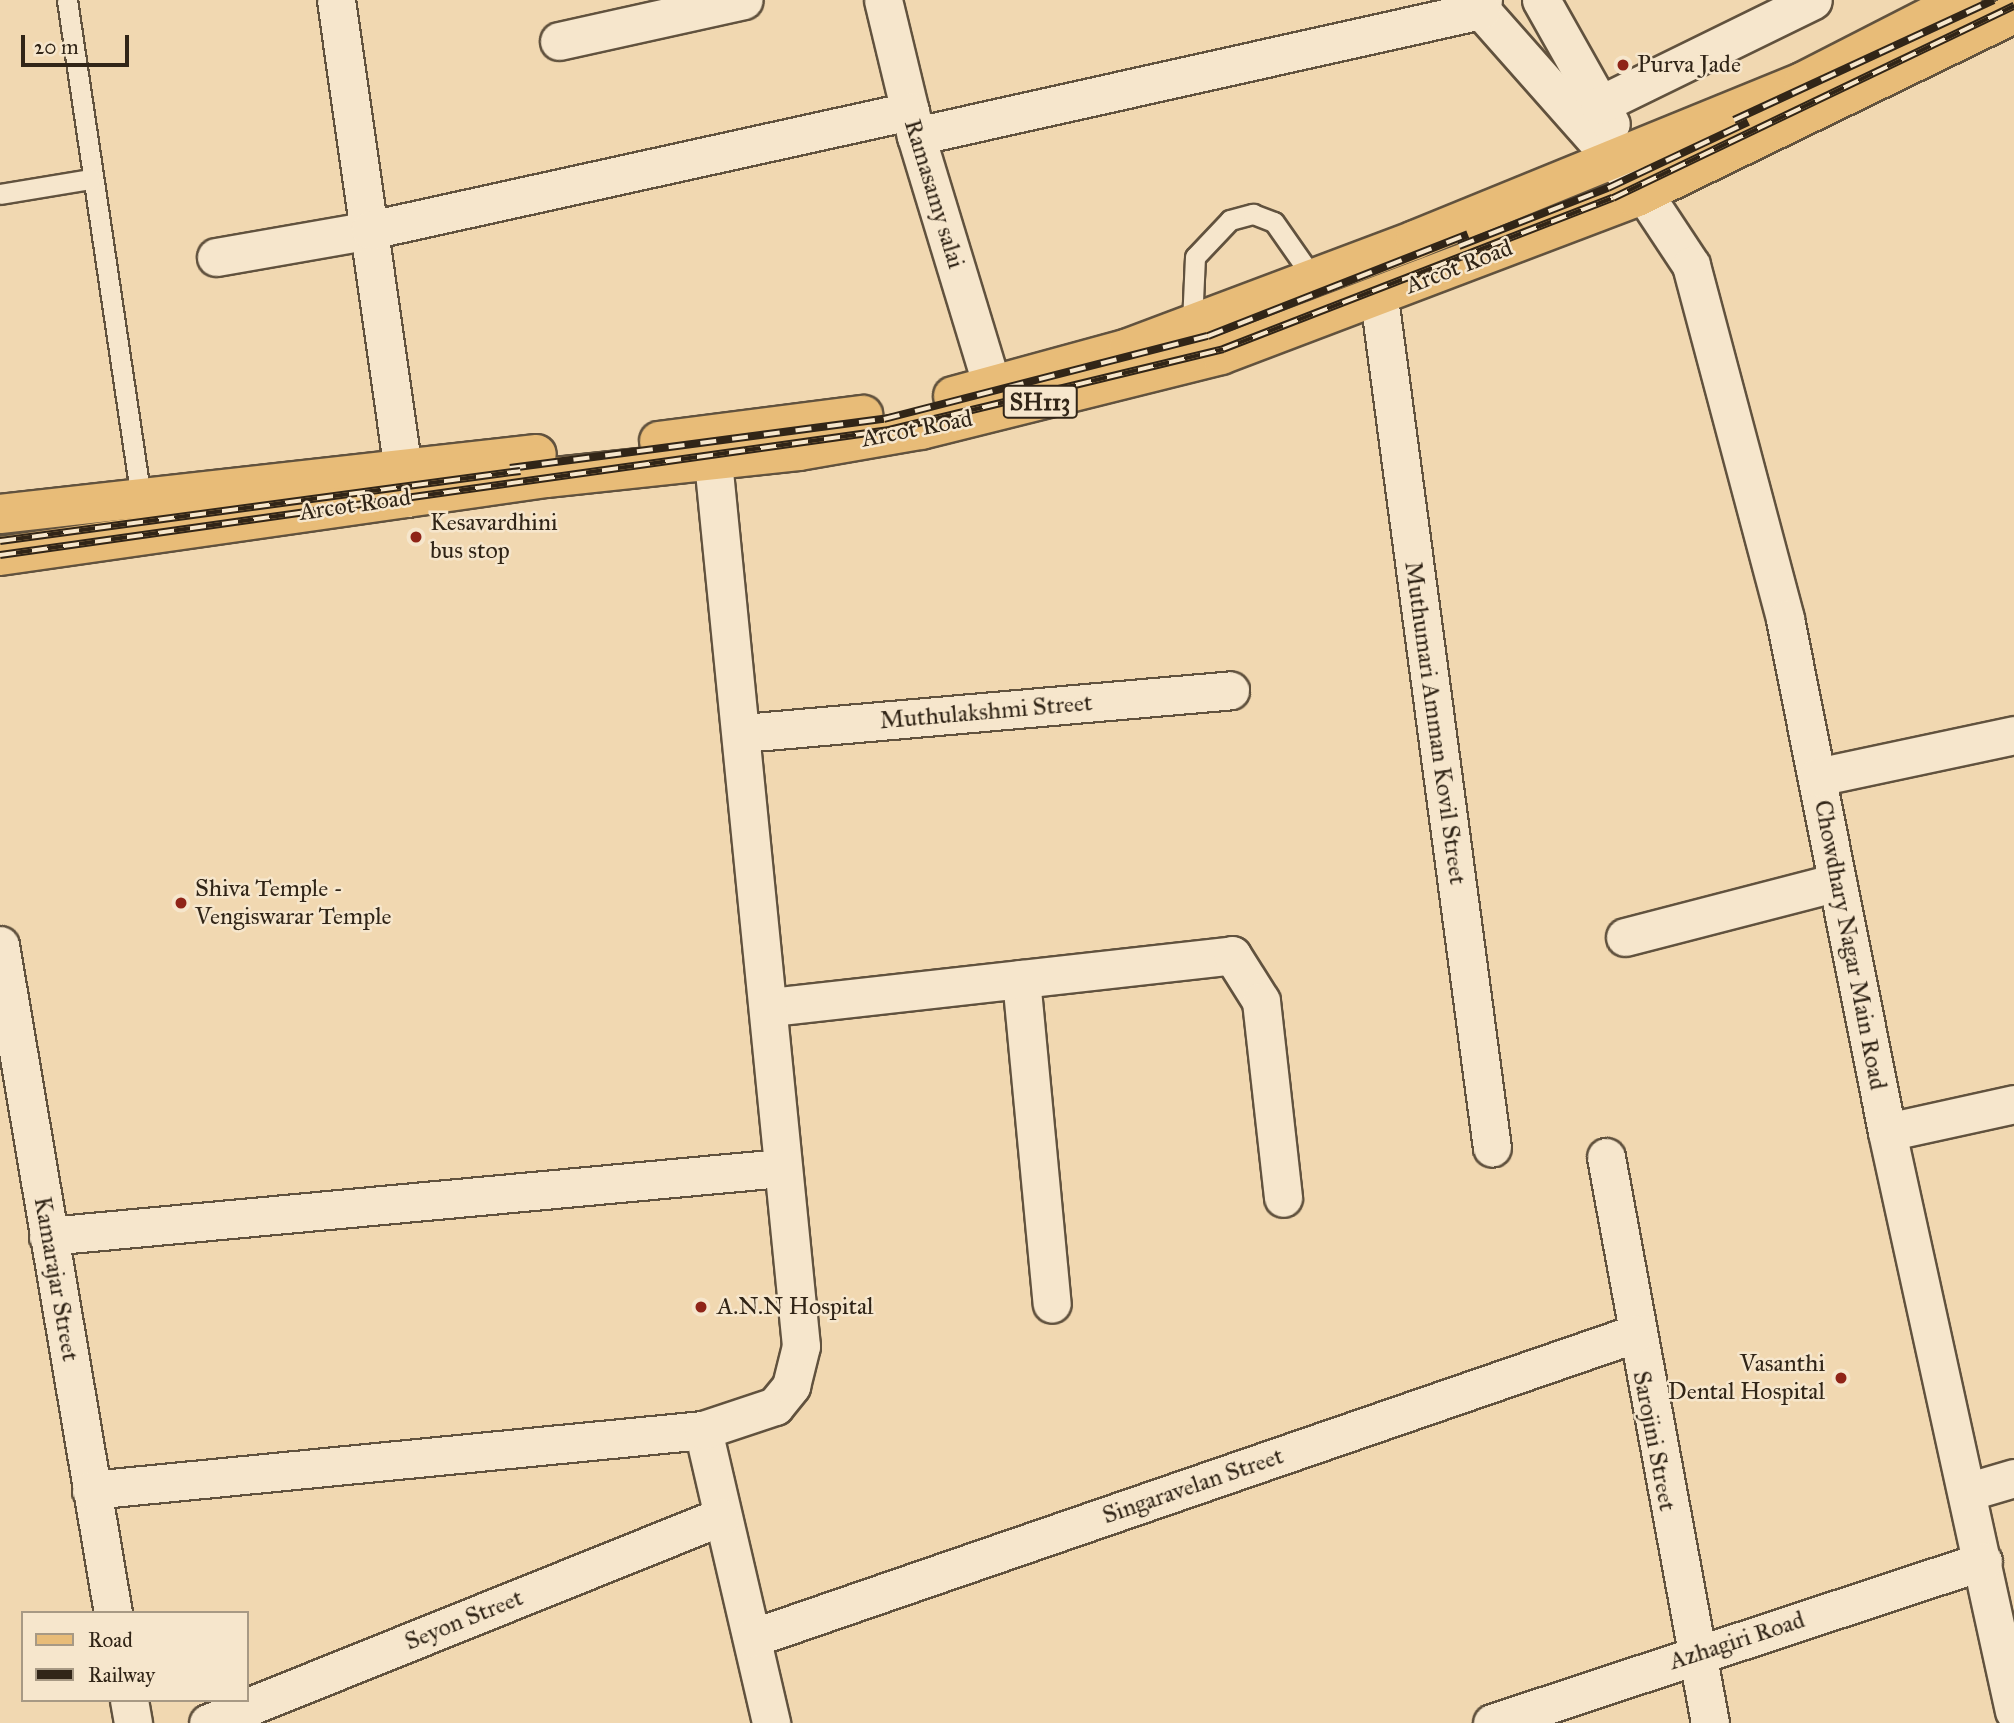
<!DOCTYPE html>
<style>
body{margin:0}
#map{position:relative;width:2014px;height:1723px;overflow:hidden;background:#f1d8b1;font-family:"IM FELL Great Primer",serif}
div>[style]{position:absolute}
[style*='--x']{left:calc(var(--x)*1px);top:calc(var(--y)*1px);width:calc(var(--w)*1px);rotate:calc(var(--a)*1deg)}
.roads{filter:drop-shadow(2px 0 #61523e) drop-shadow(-2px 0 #61523e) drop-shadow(0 2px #61523e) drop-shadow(0 -2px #61523e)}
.lane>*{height:19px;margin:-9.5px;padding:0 9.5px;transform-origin:9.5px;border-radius:9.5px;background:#f6e6cc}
.street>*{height:37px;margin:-18.5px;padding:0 18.5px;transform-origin:18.5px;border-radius:18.5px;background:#f6e6cc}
.primary>*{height:38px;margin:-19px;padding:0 19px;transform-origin:19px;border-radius:19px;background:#e8bc78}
.rail>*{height:8px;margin-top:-4px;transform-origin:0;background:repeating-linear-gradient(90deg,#f6e6cc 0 16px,#312517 0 32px);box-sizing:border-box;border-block:2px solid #312517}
.dots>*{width:19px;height:19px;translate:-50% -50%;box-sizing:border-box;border:4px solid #f6e6cc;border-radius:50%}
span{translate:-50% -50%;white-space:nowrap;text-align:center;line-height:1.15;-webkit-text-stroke:5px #f6e6cc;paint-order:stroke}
.shield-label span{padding:2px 5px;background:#f6e6cc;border:2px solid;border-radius:5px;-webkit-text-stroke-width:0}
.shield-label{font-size:23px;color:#312517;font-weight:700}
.poi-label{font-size:24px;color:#312517}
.left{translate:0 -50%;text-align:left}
.right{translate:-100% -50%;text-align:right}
.street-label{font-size:24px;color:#312517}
.legend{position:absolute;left:21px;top:1611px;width:228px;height:91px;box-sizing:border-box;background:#f6e6cc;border:2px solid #a79984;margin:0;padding:9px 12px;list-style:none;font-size:21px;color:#312517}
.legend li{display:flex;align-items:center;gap:14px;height:35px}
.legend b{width:35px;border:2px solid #a79984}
.scale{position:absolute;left:21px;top:35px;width:108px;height:32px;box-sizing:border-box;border:4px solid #312517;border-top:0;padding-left:9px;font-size:21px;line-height:24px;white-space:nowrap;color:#312517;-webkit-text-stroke:5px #f6e6cc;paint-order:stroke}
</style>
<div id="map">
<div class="roads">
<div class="lane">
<div style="--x:67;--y:0;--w:504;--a:81.56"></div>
<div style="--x:0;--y:194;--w:92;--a:-9.4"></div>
<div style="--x:1192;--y:323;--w:66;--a:-87.4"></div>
<div style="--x:1195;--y:257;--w:51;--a:-46.6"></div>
<div style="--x:1230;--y:220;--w:24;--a:-15"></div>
<div style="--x:1253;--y:214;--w:22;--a:21"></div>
<div style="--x:1274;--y:222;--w:68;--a:55.1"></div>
</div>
<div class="street">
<div style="--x:336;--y:0;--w:503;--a:81.89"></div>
<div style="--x:883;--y:0;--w:140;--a:76.4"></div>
<div style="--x:916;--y:136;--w:261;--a:73.1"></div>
<div style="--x:1483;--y:0;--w:10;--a:101"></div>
<div style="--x:1481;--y:10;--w:246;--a:48.5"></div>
<div style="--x:1644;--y:194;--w:85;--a:56.5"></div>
<div style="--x:1691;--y:265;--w:366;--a:75.1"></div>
<div style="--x:1785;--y:619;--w:523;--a:78.75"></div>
<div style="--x:1887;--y:1132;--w:593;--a:77.63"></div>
<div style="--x:1541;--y:0;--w:142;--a:60.6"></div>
<div style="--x:559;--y:41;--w:189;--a:-12.5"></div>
<div style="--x:1599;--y:105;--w:238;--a:-26.1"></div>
<div style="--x:916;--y:136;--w:579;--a:-12.57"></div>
<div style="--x:216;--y:257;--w:156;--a:-9.9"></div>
<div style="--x:370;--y:230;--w:553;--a:-12.43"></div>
<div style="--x:1379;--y:298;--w:857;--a:82.43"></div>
<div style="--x:743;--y:733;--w:489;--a:-5"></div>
<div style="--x:1817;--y:777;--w:201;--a:-12"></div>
<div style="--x:1625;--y:937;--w:219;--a:-14.5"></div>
<div style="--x:0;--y:945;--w:677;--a:80.4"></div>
<div style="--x:1021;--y:979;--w:326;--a:84.6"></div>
<div style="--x:771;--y:1007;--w:464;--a:-6.4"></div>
<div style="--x:1232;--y:955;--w:54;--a:57.8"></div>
<div style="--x:1261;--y:1001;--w:198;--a:83.6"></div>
<div style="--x:1887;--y:1132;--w:130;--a:-12.4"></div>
<div style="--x:1606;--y:1157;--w:575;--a:79.59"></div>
<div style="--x:48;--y:1236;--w:736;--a:-5.3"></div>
<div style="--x:703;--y:1430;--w:301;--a:76.9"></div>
<div style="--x:91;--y:1490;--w:615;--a:-5.6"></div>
<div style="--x:703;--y:1430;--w:76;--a:-18.4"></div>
<div style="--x:775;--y:1406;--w:26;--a:-51"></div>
<div style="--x:791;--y:1386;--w:41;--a:-76"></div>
<div style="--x:801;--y:1346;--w:888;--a:-95.68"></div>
<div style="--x:1970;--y:1491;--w:46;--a:-16.5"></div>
<div style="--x:752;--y:1638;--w:933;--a:-19.02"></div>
<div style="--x:129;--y:1700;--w:23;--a:80"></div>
<div style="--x:208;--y:1723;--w:552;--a:-21.92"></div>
<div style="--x:1492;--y:1723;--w:517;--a:-18.26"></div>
</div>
<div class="primary">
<div style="--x:953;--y:396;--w:181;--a:-15.3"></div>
<div style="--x:1128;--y:348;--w:307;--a:-20.6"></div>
<div style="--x:1415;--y:240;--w:420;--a:-22.2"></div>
<div style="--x:1804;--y:81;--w:178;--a:-27.1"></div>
<div style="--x:659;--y:441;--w:206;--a:-7.3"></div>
<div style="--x:0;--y:514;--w:540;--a:-6.38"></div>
<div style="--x:0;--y:556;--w:552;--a:-8.13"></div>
<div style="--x:546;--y:478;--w:254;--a:-6.1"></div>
<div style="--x:799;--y:451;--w:124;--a:-9.8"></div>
<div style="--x:921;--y:430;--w:309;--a:-14"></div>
<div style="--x:1221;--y:355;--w:443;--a:-20.8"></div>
<div style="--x:1635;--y:198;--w:421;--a:-25.9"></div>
</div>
</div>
<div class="rail">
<div style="--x:1734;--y:120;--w:286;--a:-24.8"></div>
<div style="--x:1459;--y:246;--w:160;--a:-21.3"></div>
<div style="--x:1608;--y:188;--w:155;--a:-25.2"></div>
<div style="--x:510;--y:468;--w:377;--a:-7.5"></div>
<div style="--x:884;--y:419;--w:334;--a:-14.4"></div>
<div style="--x:1208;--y:336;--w:279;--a:-21.4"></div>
<div style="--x:0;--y:541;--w:525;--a:-7.67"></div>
<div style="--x:0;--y:555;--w:898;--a:-8"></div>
<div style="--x:889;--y:430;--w:344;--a:-13.6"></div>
<div style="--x:1223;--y:349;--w:418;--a:-21.2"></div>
<div style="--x:1613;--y:198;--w:445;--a:-25.6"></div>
</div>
<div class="dots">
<div style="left:1623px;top:65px;background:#8f2418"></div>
<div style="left:416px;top:537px;background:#8f2418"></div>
<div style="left:181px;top:903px;background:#8f2418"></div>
<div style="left:701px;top:1307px;background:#8f2418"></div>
<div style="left:1841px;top:1378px;background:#8f2418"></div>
</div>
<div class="shield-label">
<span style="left:1040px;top:402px">SH113</span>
</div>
<div class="poi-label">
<span class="left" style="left:1637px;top:65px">Purva Jade</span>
<span class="left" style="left:430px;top:537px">Kesavardhini<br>bus stop</span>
<span class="left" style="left:195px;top:903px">Shiva Temple -<br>Vengiswarar Temple</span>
<span class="left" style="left:717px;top:1307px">A.N.N Hospital</span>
<span class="right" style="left:1825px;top:1378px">Vasanthi<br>Dental Hospital</span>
</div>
<div class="street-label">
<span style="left:934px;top:194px;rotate:73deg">Ramasamy salai</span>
<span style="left:1459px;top:267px;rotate:-21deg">Arcot Road</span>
<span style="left:917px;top:429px;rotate:-11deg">Arcot Road</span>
<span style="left:355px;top:505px;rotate:-8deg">Arcot Road</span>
<span style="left:986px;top:712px;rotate:-5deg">Muthulakshmi Street</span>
<span style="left:1435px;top:723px;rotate:82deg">Muthumari Amman Kovil Street</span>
<span style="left:1850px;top:945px;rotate:79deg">Chowdhary Nagar Main Road</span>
<span style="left:56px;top:1279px;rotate:80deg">Kamarajar Street</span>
<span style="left:1654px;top:1441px;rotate:79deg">Sarojini Street</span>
<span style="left:1193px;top:1486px;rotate:-19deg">Singaravelan Street</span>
<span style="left:464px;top:1620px;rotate:-22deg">Seyon Street</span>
<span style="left:1737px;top:1641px;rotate:-18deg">Azhagiri Road</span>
</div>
<ul class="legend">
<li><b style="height:9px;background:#e8bc78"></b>Road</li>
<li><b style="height:9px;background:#312517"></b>Railway</li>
</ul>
<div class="scale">20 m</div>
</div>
